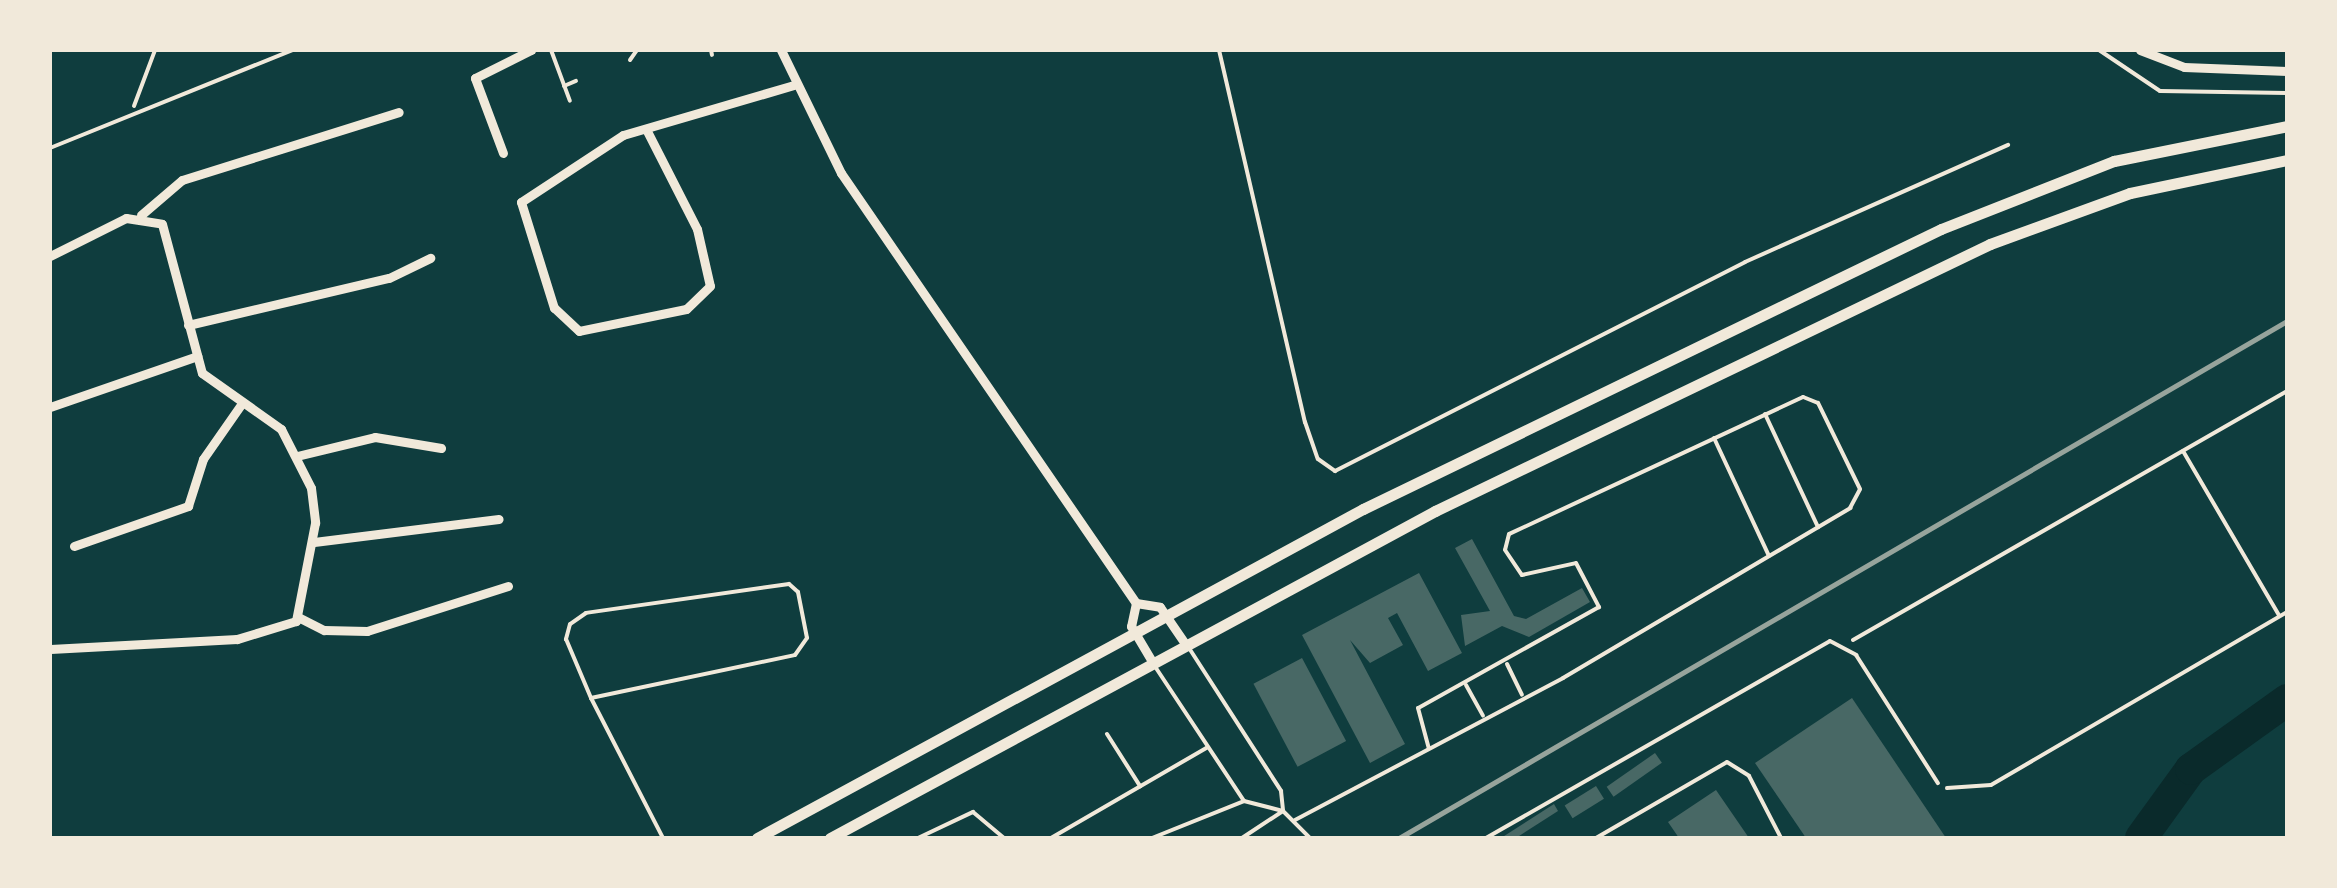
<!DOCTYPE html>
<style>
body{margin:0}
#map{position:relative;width:2337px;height:888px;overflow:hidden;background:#0f3d3e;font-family:Manrope,sans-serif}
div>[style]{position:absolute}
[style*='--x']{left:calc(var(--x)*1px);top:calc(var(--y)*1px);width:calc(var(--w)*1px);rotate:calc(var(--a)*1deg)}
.river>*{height:32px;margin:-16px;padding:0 16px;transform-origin:16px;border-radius:16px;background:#0a2a2b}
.building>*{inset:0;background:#486865;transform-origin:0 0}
.path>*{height:4px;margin:-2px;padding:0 2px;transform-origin:2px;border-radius:2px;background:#f1e9da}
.service>*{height:4px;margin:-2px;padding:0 2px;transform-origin:2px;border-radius:2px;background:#f1e9da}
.minor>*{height:9px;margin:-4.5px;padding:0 4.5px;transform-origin:4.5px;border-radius:4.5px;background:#f1e9da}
.secondary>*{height:11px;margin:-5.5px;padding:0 5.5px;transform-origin:5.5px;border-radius:5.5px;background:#f1e9da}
.rail>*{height:5px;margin:-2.5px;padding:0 2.5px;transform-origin:2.5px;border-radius:2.5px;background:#97a49c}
span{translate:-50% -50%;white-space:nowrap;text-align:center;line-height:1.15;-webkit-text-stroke:10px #f1e9da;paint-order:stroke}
.frame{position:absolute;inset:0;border:52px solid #f1e9da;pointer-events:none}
</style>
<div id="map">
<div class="river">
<div style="--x:2141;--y:838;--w:85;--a:-54.1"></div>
<div style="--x:2191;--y:769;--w:118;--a:-35.7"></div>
</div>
<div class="building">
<div style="clip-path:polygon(1472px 539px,1514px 616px,1526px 619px,1582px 588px,1590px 602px,1529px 637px,1502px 626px,1465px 646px,1461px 615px,1490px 611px,1455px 548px)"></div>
<div style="clip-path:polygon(1419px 573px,1462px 653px,1428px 671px,1397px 613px,1388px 618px,1403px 645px,1370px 663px,1350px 640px,1405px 744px,1370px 763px,1302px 635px)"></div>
<div style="left:1302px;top:658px;width:94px;height:55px;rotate:62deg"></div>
<div style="clip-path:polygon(1852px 698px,1946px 838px,1806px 838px,1755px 763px)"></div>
<div style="left:1655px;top:753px;width:12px;height:59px;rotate:55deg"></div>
<div style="left:1596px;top:786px;width:15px;height:37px;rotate:58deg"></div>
<div style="clip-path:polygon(1716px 790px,1749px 838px,1679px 838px,1668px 822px)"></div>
<div style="clip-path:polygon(1554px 804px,1558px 811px,1516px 838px,1501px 838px)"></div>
</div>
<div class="path">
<div style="--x:2099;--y:50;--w:73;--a:33.9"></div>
<div style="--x:2160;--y:91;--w:127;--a:0.9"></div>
<div style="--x:134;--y:106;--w:60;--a:-69.4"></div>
<div style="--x:50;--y:148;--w:262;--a:-22"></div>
<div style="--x:2183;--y:451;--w:190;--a:59.7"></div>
<div style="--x:1853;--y:640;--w:500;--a:-29.84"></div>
<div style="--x:1947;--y:788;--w:44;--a:-3.9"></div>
<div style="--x:1991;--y:785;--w:343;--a:-30.3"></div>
</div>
<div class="service">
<div style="--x:551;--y:50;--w:54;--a:69.6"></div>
<div style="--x:711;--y:50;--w:5;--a:79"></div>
<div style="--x:1219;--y:50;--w:382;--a:77"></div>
<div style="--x:1305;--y:422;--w:39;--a:71"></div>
<div style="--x:1318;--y:459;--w:21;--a:35"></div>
<div style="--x:1335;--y:471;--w:460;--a:-27"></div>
<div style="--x:1745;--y:262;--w:288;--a:-24"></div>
<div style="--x:630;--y:60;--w:12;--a:-55"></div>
<div style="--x:564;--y:86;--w:13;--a:-23"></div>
<div style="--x:1765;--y:414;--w:125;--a:64.9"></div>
<div style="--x:1714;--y:438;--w:130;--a:65"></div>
<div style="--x:1189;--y:648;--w:170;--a:57.2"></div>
<div style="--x:1281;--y:791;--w:20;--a:84"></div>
<div style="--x:1507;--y:664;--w:34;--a:64"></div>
<div style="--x:1156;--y:668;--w:159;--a:56.5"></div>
<div style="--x:1466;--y:685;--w:35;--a:61"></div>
<div style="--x:591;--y:698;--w:208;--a:-11.9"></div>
<div style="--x:795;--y:655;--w:21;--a:-55"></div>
<div style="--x:807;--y:638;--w:47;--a:-101.1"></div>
<div style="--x:798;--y:592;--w:12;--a:-138"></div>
<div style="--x:789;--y:584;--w:205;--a:171.9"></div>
<div style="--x:586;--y:613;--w:19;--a:145"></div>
<div style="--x:570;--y:624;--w:16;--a:105"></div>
<div style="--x:566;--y:639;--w:64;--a:67"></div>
<div style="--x:591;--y:698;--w:157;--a:62.8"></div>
<div style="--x:1107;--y:734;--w:62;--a:57.6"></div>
<div style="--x:1295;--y:820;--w:303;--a:-27.9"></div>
<div style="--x:1563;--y:678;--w:334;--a:-30.6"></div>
<div style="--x:1850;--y:508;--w:21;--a:-62"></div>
<div style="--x:1860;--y:489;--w:96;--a:-116"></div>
<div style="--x:1818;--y:403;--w:16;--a:-158"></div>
<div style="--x:1803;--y:397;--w:324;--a:155"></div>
<div style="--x:1509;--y:534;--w:16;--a:104"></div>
<div style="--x:1505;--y:550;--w:30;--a:56"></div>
<div style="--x:1522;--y:575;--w:55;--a:-12.5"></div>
<div style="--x:1576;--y:563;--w:50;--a:62.4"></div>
<div style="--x:1599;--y:607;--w:207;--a:150.8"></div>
<div style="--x:1418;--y:708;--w:42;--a:75"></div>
<div style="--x:918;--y:838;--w:61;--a:-25.3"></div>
<div style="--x:973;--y:812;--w:40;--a:40"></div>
<div style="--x:1051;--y:838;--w:181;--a:-30.1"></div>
<div style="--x:1152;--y:838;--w:99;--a:-21.9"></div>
<div style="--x:1244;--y:801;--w:40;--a:14.4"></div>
<div style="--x:1283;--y:811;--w:38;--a:45"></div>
<div style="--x:1242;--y:838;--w:49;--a:-33.4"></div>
<div style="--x:1486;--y:838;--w:396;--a:-29.8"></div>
<div style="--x:1830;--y:641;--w:30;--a:28"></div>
<div style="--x:1856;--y:655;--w:152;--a:57.4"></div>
<div style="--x:1596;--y:838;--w:151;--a:-30.1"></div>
<div style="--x:1727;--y:762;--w:26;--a:32"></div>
<div style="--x:1749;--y:776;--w:70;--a:62.7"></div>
</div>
<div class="minor">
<div style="--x:781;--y:50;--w:137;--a:64"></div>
<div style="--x:841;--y:173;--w:521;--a:55.55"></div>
<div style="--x:2140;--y:50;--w:47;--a:21.1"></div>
<div style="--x:2184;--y:67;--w:103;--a:2.2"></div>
<div style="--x:646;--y:129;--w:112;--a:63"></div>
<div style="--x:697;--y:229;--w:58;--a:77.2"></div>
<div style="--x:710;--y:286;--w:33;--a:136"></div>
<div style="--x:686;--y:309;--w:109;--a:168.4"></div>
<div style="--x:579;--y:331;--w:34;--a:-137"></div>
<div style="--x:554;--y:308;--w:111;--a:-107.3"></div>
<div style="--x:521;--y:202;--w:122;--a:-33.3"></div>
<div style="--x:623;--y:135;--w:178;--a:-16.3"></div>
<div style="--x:503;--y:153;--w:80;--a:-110.5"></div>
<div style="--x:475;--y:78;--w:63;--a:-26.6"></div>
<div style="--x:141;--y:215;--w:54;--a:-40.5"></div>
<div style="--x:182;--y:180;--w:227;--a:-17.4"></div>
<div style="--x:50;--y:256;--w:85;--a:-26.6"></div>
<div style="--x:126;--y:218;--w:36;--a:9"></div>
<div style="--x:162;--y:224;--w:154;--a:75"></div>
<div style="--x:202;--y:373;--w:97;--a:35.3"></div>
<div style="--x:281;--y:429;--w:66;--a:63"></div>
<div style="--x:311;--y:488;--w:35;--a:83"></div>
<div style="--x:315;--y:523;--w:100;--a:101"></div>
<div style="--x:296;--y:621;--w:62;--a:163"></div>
<div style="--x:237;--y:639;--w:187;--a:176.9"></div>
<div style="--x:188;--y:325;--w:206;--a:-13.2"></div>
<div style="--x:389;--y:278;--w:46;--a:-26"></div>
<div style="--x:50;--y:407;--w:156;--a:-19.1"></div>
<div style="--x:297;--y:456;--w:80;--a:-13.7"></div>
<div style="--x:375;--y:437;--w:67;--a:9.5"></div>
<div style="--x:314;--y:542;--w:186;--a:-7.1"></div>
<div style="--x:74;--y:546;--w:121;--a:-19.3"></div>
<div style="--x:188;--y:506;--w:49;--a:-72.3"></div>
<div style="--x:203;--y:459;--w:68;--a:-55.1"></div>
<div style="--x:1136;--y:603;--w:24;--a:9"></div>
<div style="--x:1160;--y:607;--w:46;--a:55.6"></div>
<div style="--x:1136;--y:603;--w:24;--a:102"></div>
<div style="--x:1131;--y:626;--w:43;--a:59.3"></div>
<div style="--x:300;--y:618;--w:27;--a:27"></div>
<div style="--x:324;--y:630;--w:43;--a:1.3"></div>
<div style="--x:367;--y:631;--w:148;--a:-17.7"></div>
</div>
<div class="secondary">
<div style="--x:757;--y:838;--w:690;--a:-28.5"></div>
<div style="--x:1363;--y:509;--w:642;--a:-25.85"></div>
<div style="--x:1941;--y:229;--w:186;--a:-21.5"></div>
<div style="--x:2114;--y:161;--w:177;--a:-11.4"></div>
<div style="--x:830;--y:838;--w:688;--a:-28.39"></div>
<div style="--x:1435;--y:511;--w:616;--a:-25.69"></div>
<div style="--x:1990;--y:244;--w:149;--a:-20"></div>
<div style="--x:2130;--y:193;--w:160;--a:-11.9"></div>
</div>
<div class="rail">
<div style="--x:1399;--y:838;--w:1028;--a:-30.21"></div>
</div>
<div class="frame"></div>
</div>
